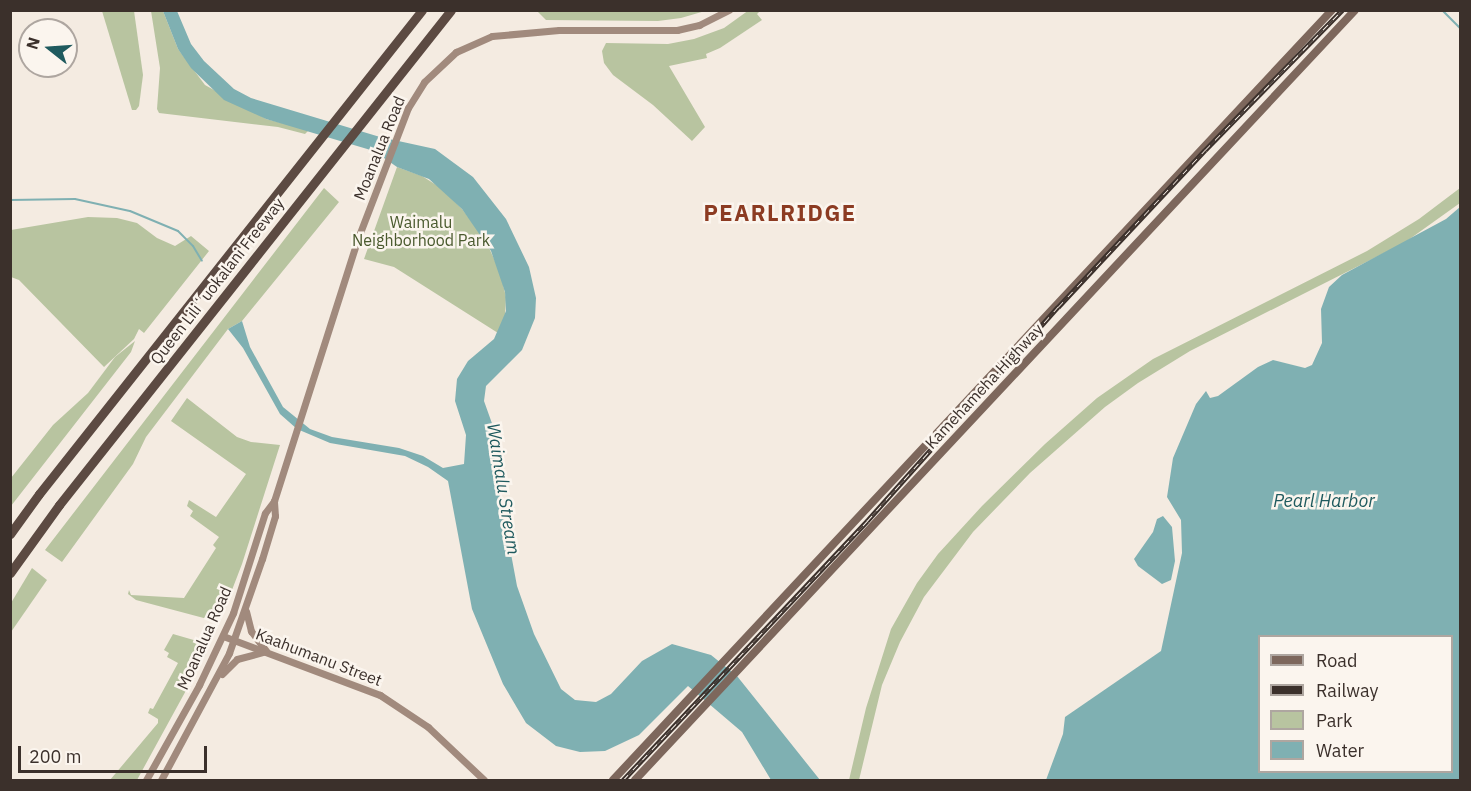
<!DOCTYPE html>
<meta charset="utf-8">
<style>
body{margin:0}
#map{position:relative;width:1471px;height:791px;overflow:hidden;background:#f4ebe1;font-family:"IBM Plex Sans",sans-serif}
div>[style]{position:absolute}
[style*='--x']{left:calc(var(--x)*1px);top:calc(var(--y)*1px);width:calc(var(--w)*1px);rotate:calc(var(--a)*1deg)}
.green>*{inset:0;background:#b8c4a0}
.water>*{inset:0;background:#7fb0b2}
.stream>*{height:2px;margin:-1px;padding:0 1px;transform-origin:1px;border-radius:1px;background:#7fb0b2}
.secondary>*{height:7px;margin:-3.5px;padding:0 3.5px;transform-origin:3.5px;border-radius:3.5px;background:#a18a7d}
.primary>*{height:8px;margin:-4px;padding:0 4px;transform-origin:4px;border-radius:4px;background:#7d675c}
.motorway>*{height:9px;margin:-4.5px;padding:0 4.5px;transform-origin:4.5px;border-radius:4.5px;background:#5c4a42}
.rail>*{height:4.5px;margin-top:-2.25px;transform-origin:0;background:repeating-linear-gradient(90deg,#fbf5ee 0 7px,#3b302b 0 14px);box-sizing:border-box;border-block:2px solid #3b302b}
span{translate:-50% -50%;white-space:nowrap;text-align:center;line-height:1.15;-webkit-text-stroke:5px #fbf5ee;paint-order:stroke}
.street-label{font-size:16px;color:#3b302b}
.park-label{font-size:16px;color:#4a5a2e}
.water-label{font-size:18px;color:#1f5a5e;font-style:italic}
.district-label{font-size:22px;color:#8c3b22;font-weight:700;letter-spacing:1.5px}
.frame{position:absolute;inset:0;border:12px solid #3b302b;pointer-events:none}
.legend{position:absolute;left:1258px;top:635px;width:195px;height:138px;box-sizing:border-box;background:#fbf5ee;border:2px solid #aea6a0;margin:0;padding:8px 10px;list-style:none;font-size:18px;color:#3b302b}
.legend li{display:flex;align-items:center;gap:12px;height:30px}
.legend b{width:30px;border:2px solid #aea6a0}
.north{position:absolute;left:18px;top:18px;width:60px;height:60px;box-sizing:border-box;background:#fbf5ee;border:2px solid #aea6a0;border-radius:50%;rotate:287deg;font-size:16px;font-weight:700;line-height:24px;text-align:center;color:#3b302b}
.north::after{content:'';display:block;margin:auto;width:21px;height:27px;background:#1f5a5e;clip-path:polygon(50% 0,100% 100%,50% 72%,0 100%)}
.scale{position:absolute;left:18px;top:746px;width:189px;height:27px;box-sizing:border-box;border:3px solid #3b302b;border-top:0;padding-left:8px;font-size:18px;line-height:21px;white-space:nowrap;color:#3b302b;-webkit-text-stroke:4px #fbf5ee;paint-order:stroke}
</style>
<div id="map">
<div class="green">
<div style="clip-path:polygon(749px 10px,760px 11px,757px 14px,762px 20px,720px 48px,706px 54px,707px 58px,669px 66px,705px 127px,692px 141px,653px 105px,613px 75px,604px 63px,602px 51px,606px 43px,668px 44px,694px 39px,724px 28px)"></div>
<div style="clip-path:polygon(102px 11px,134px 11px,143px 75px,139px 106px,136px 110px,132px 110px)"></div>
<div style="clip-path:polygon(151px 11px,163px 11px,178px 49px,205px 85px,266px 119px,309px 130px,305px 134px,278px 127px,159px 113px,157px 109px,160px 68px)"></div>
<div style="clip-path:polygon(537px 11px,705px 11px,681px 18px,658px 21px,546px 20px)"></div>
<div style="clip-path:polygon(397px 167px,422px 176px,441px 188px,462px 209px,485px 239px,500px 272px,506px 297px,505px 317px,498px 333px,394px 267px,364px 259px)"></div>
<div style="clip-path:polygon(324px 188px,339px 202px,242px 321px,228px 329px,146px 437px,133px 464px,62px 562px,45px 550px)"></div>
<div style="clip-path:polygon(1460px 188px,1460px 203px,1404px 243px,1190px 351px,1138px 383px,1105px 407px,1030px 473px,973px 532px,924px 597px,900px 642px,882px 685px,859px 780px,849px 780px,866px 708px,891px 629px,917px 583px,938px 554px,982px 506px,1045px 444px,1097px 398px,1153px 359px,1367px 251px,1419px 219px)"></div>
<div style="clip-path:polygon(88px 217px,117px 218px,137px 223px,157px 238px,175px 246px,191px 236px,209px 251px,144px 333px,139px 329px,134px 339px,104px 367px,19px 280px,11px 277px,11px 230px)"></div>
<div style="clip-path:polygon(135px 341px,131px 352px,11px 506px,11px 478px,53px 425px,88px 393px,115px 357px)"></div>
<div style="clip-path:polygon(187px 398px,237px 437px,251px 442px,280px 445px,242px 564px,222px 616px,215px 621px,136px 600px,128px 594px,129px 590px,131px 595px,184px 598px,216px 548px,213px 545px,219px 537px,190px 516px,193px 511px,187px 506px,189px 500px,216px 517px,246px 474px,171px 421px)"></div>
<div style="clip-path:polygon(32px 568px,47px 580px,11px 632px,11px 603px)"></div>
<div style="clip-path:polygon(173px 634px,204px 643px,206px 654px,137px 780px,110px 780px,158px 723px,158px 719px,148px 713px,150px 708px,153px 709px,178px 663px,167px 657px,169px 653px,164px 650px)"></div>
</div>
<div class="water">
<div style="clip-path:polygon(163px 11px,177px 11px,191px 44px,204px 61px,234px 89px,251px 98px,380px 137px,435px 149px,473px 177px,506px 219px,529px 267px,536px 298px,535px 318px,522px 350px,486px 386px,484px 401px,494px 429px,495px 468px,517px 586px,534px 634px,561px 689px,575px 700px,596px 702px,611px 694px,642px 661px,672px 644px,711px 655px,737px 676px,820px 780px,771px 780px,742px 732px,688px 686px,639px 735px,605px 751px,580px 752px,556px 746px,526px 723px,503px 684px,472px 609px,448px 481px,428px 467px,405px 456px,330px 443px,297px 429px,280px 414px,243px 348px,228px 329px,242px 321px,250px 347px,283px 407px,310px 429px,332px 437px,399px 448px,423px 456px,443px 468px,464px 464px,466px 435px,455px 401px,457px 379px,468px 361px,494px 339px,506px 311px,505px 292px,491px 251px,462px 209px,429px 179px,397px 167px,374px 151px,266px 119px,224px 100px,191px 68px,178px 49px)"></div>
<div style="clip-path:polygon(evenodd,1460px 207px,1460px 780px,1046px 780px,1063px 734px,1065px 717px,1161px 651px,1182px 553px,1181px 520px,1167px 497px,1173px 458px,1196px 404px,1206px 391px,1210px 398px,1218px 396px,1258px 367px,1273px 360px,1305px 368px,1312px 365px,1322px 343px,1321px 309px,1329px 287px,1342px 275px,1446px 219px,1460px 207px,1260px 636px,1452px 636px,1452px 772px,1260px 772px,1260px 636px)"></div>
<div style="clip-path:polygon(1163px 516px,1172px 527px,1175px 561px,1171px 580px,1162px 584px,1138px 566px,1134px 559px,1153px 532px,1157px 519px)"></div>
</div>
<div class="stream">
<div style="--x:1442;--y:10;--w:25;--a:45"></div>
<div style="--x:10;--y:200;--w:65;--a:-0.9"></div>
<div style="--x:75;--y:199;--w:56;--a:12.3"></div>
<div style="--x:130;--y:211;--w:52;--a:22.6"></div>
<div style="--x:178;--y:231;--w:21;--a:45"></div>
<div style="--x:193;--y:246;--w:17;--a:59"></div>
</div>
<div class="secondary">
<div style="--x:246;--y:611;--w:21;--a:76"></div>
<div style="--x:251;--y:631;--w:25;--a:53"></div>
<div style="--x:223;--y:636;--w:168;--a:20.6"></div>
<div style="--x:380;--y:695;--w:58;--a:33.7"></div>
<div style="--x:428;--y:727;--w:77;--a:43.4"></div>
<div style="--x:222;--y:674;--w:21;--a:-45"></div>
<div style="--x:237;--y:659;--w:30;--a:-15"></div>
<div style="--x:146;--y:780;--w:109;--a:-60.8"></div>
<div style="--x:199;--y:685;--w:80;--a:-64.7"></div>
<div style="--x:233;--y:613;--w:105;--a:-72.3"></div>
<div style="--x:265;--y:513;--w:15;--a:-53"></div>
<div style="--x:274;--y:501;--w:276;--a:-72.3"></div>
<div style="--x:358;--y:238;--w:139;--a:-69"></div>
<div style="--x:408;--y:108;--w:31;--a:-58"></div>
<div style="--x:424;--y:82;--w:44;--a:-43.2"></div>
<div style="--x:456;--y:52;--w:39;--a:-24"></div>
<div style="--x:492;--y:36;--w:67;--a:-5.1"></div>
<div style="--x:559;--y:30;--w:118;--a:0"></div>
<div style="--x:677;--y:30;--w:23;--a:-13"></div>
<div style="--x:699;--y:25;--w:34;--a:-27"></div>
<div style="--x:161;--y:780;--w:144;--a:-61.8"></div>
<div style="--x:229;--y:653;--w:100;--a:-70.7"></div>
<div style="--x:262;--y:559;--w:45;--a:-73.2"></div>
<div style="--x:275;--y:516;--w:15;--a:-94"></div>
</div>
<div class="primary">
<div style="--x:613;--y:780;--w:1053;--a:-46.96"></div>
<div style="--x:635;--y:780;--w:1054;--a:-46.92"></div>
</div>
<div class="motorway">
<div style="--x:10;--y:534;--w:49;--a:-54.1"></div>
<div style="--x:39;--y:494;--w:617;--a:-51.64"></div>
<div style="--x:10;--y:573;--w:84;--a:-54.2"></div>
<div style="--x:59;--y:505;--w:631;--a:-51.62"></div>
</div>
<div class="rail">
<div style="--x:623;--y:780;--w:356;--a:-46.7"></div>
<div style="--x:867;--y:521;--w:287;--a:-48.3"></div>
<div style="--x:1058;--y:307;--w:215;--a:-46.9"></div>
<div style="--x:1205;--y:150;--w:196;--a:-45.6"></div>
</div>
<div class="street-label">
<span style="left:379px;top:148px;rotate:-68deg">Moanalua Road</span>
<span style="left:217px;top:281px;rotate:-52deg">Queen Liliʻuokalani Freeway</span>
<span style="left:984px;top:386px;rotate:-47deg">Kamehameha Highway</span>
<span style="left:204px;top:638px;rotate:-66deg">Moanalua Road</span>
<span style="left:319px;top:657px;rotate:21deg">Kaahumanu Street</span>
</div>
<div class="park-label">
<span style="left:421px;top:231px">Waimalu<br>Neighborhood Park</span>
</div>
<div class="water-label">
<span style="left:503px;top:489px;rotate:81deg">Waimalu Stream</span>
<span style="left:1324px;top:501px">Pearl Harbor</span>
</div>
<div class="district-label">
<span style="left:780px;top:213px">PEARLRIDGE</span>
</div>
<div class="frame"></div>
<ul class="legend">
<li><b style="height:8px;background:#7d675c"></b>Road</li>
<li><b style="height:8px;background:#3b302b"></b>Railway</li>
<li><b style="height:16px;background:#b8c4a0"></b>Park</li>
<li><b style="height:16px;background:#7fb0b2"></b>Water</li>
</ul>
<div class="north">N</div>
<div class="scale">200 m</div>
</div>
